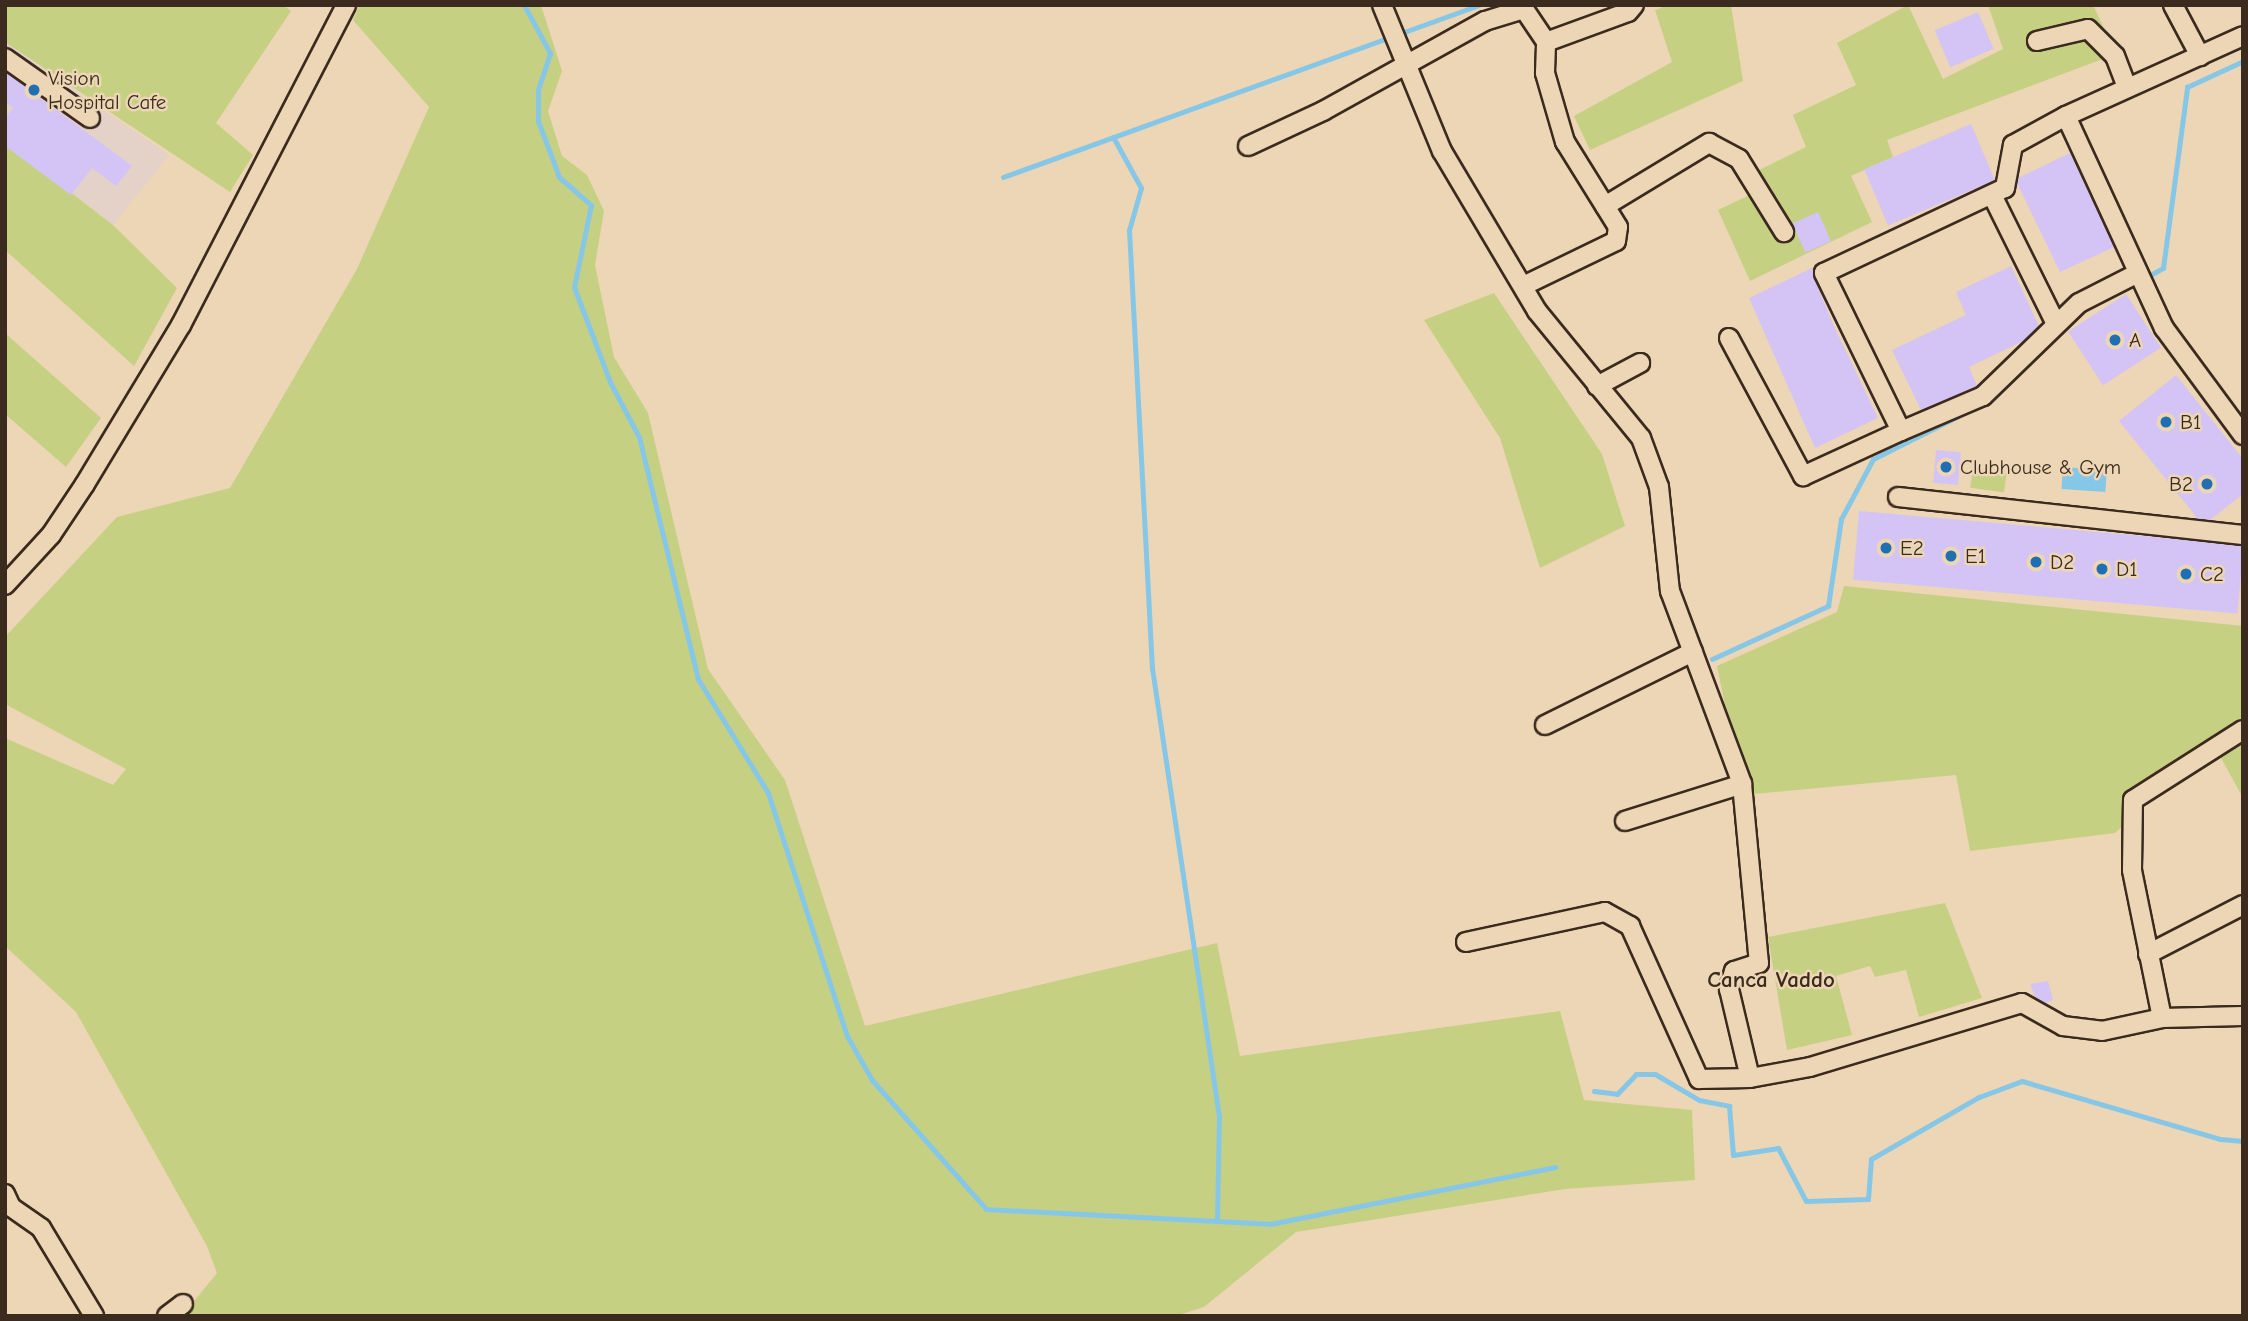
<!DOCTYPE html>
<style>
body{margin:0}
#map{position:relative;width:2248px;height:1321px;overflow:hidden;background:#ecd6b5;font-family:"Comic Neue",sans-serif}
div>[style]{position:absolute}
[style*='--x']{left:calc(var(--x)*1px);top:calc(var(--y)*1px);width:calc(var(--w)*1px);rotate:calc(var(--a)*1deg)}
.built>*{inset:0;background:#e4d1c8}
.green>*{inset:0;background:#c5d083;transform-origin:0 0}
.water>*{inset:0;background:#86c7e7;transform-origin:0 0}
.stream>*{height:5px;margin:-2.5px;padding:0 2.5px;transform-origin:2.5px;border-radius:2.5px;background:#86c7e7}
.building>*{inset:0;background:#d3c4f5;transform-origin:0 0}
.roads{filter:drop-shadow(2px 0 #3b2a1e) drop-shadow(-2px 0 #3b2a1e) drop-shadow(0 2px #3b2a1e) drop-shadow(0 -2px #3b2a1e)}
.minor>*{height:18px;margin:-9px;padding:0 9px;transform-origin:9px;border-radius:9px;background:#ecd6b5}
.dots>*{width:19px;height:19px;translate:-50% -50%;box-sizing:border-box;border:4px solid #ecd6b5;border-radius:50%}
span{translate:-50% -50%;white-space:nowrap;text-align:center;line-height:1.15;-webkit-text-stroke:5px #ecd6b5;paint-order:stroke}
.poi-label{font-size:21px;color:#3b2a1e}
.left{translate:0 -50%;text-align:left}
.right{translate:-100% -50%;text-align:right}
.neighbourhood-label{font-size:23px;color:#3b2a1e;font-weight:700}
.frame{position:absolute;inset:0;border:7px solid #3b2a1e;pointer-events:none}
</style>
<div id="map">
<div class="built">
<div style="clip-path:polygon(5px 42px,169px 155px,113px 225px,5px 142px)"></div>
</div>
<div class="green">
<div style="clip-path:polygon(5px 5px,283px 5px,291px 11px,216px 123px,253px 155px,230px 192px,5px 42px)"></div>
<div style="clip-path:polygon(360px 5px,541px 5px,562px 71px,548px 111px,562px 156px,587px 175px,604px 211px,595px 265px,614px 357px,648px 413px,708px 669px,785px 780px,865px 1026px,1217px 943px,1240px 1056px,1560px 1011px,1584px 1100px,1692px 1110px,1695px 1180px,1565px 1189px,1296px 1232px,1204px 1307px,1175px 1316px,182px 1316px,217px 1273px,207px 1246px,76px 1012px,5px 946px,5px 738px,113px 785px,126px 769px,5px 704px,5px 637px,117px 517px,230px 488px,357px 269px,429px 107px,353px 20px)"></div>
<div style="clip-path:polygon(1669px 5px,1731px 5px,1743px 81px,1590px 150px,1574px 116px,1672px 62px,1655px 10px)"></div>
<div style="clip-path:polygon(1908px 5px,1943px 79px,2003px 49px,1988px 5px,2093px 5px,2116px 54px,1887px 140px,1893px 157px,1851px 176px,1872px 222px,1750px 281px,1718px 210px,1756px 192px,1749px 175px,1806px 147px,1793px 115px,1856px 85px,1837px 43px)"></div>
<div style="clip-path:polygon(5px 142px,113px 225px,177px 288px,134px 366px,5px 250px)"></div>
<div style="clip-path:polygon(1494px 293px,1602px 454px,1625px 526px,1540px 568px,1500px 438px,1424px 320px)"></div>
<div style="clip-path:polygon(5px 333px,101px 418px,66px 467px,5px 414px)"></div>
<div style="left:1973px;top:468px;width:34px;height:20px;rotate:8deg"></div>
<div style="clip-path:polygon(1844px 586px,2243px 626px,2243px 798px,2220px 756px,2158px 794px,2115px 833px,1970px 851px,1956px 775px,1743px 795px,1717px 666px,1837px 612px)"></div>
<div style="clip-path:polygon(1945px 903px,1982px 998px,1919px 1017px,1906px 970px,1875px 977px,1870px 966px,1836px 976px,1852px 1035px,1787px 1050px,1768px 937px)"></div>
</div>
<div class="water">
<div style="left:2063px;top:467px;width:44px;height:22px;rotate:4deg"></div>
</div>
<div class="stream">
<div style="--x:524;--y:5;--w:55;--a:61.6"></div>
<div style="--x:550;--y:53;--w:39;--a:108"></div>
<div style="--x:538;--y:90;--w:31;--a:90"></div>
<div style="--x:538;--y:121;--w:60;--a:69.4"></div>
<div style="--x:559;--y:177;--w:43;--a:41.2"></div>
<div style="--x:591;--y:205;--w:84;--a:101.7"></div>
<div style="--x:574;--y:287;--w:102;--a:69.2"></div>
<div style="--x:610;--y:382;--w:62;--a:62.2"></div>
<div style="--x:639;--y:437;--w:249;--a:76.3"></div>
<div style="--x:698;--y:679;--w:134;--a:58.4"></div>
<div style="--x:768;--y:793;--w:256;--a:72"></div>
<div style="--x:847;--y:1036;--w:51;--a:60.4"></div>
<div style="--x:872;--y:1080;--w:172;--a:48.5"></div>
<div style="--x:986;--y:1209;--w:284;--a:3"></div>
<div style="--x:1270;--y:1224;--w:291;--a:-11.3"></div>
<div style="--x:1113;--y:137;--w:58;--a:61.2"></div>
<div style="--x:1141;--y:188;--w:44;--a:105.9"></div>
<div style="--x:1129;--y:230;--w:439;--a:87"></div>
<div style="--x:1152;--y:668;--w:453;--a:81.5"></div>
<div style="--x:1219;--y:1116;--w:105;--a:91.1"></div>
<div style="--x:1003;--y:177;--w:506;--a:-19.87"></div>
<div style="--x:2143;--y:279;--w:23;--a:-29"></div>
<div style="--x:2163;--y:268;--w:183;--a:-82.4"></div>
<div style="--x:2187;--y:87;--w:62;--a:-24.9"></div>
<div style="--x:1712;--y:659;--w:128;--a:-24.6"></div>
<div style="--x:1828;--y:606;--w:88;--a:-81.5"></div>
<div style="--x:1841;--y:519;--w:68;--a:-61.9"></div>
<div style="--x:1873;--y:459;--w:95;--a:-26.8"></div>
<div style="--x:1594;--y:1091;--w:23;--a:7"></div>
<div style="--x:1617;--y:1094;--w:28;--a:-46"></div>
<div style="--x:1636;--y:1074;--w:19;--a:0"></div>
<div style="--x:1655;--y:1074;--w:51;--a:30.6"></div>
<div style="--x:1699;--y:1100;--w:31;--a:11"></div>
<div style="--x:1729;--y:1106;--w:49;--a:85.3"></div>
<div style="--x:1733;--y:1155;--w:46;--a:-8.8"></div>
<div style="--x:1778;--y:1148;--w:60;--a:62.2"></div>
<div style="--x:1806;--y:1201;--w:62;--a:-1.8"></div>
<div style="--x:1868;--y:1199;--w:40;--a:-85.7"></div>
<div style="--x:1871;--y:1159;--w:125;--a:-29.9"></div>
<div style="--x:1979;--y:1097;--w:46;--a:-20.4"></div>
<div style="--x:2022;--y:1081;--w:206;--a:16.3"></div>
<div style="--x:2220;--y:1139;--w:23;--a:5"></div>
</div>
<div class="building">
<div style="left:1978px;top:12px;width:40px;height:47px;rotate:67deg"></div>
<div style="clip-path:polygon(5px 72px,132px 166px,116px 186px,92px 168px,71px 195px,5px 146px,5px 118px,13px 108px,5px 102px)"></div>
<div style="left:1971px;top:124px;width:61px;height:116px;rotate:67deg"></div>
<div style="clip-path:polygon(2070px 153px,2114px 247px,2060px 272px,2017px 183px,2018px 178px)"></div>
<div style="left:1818px;top:212px;width:32px;height:28px;rotate:66deg"></div>
<div style="clip-path:polygon(2011px 266px,2039px 326px,2023px 341px,1969px 367px,1977px 386px,1921px 410px,1892px 350px,1966px 315px,1956px 292px)"></div>
<div style="clip-path:polygon(1814px 267px,1814px 278px,1833px 324px,1878px 418px,1815px 448px,1749px 298px)"></div>
<div style="left:2126px;top:294px;width:64px;height:69px;rotate:57deg"></div>
<div style="clip-path:polygon(2176px 375px,2243px 459px,2243px 494px,2210px 520px,2198px 519px,2119px 421px)"></div>
<div style="left:1936px;top:450px;width:25px;height:33px;rotate:5deg"></div>
<div style="left:1859px;top:511px;width:386px;height:69px;rotate:5deg"></div>
<div style="clip-path:polygon(2048px 981px,2053px 1000px,2045px 1003px,2035px 997px,2030px 984px)"></div>
</div>
<div class="roads">
<div class="minor">
<div style="--x:1382;--y:5;--w:158;--a:67.7"></div>
<div style="--x:1442;--y:151;--w:186;--a:59.3"></div>
<div style="--x:1537;--y:311;--w:164;--a:50.7"></div>
<div style="--x:1641;--y:438;--w:52;--a:69.8"></div>
<div style="--x:1659;--y:487;--w:105;--a:84"></div>
<div style="--x:1670;--y:591;--w:206;--a:69.5"></div>
<div style="--x:1742;--y:784;--w:180;--a:84.6"></div>
<div style="--x:1759;--y:963;--w:26;--a:162"></div>
<div style="--x:1734;--y:971;--w:19;--a:106"></div>
<div style="--x:1729;--y:989;--w:91;--a:76.7"></div>
<div style="--x:2173;--y:5;--w:58;--a:62.1"></div>
<div style="--x:2037;--y:41;--w:52;--a:-13.2"></div>
<div style="--x:2088;--y:29;--w:38;--a:45"></div>
<div style="--x:2115;--y:56;--w:34;--a:69"></div>
<div style="--x:5;--y:58;--w:104;--a:35.2"></div>
<div style="--x:2066;--y:116;--w:234;--a:65.2"></div>
<div style="--x:2164;--y:328;--w:133;--a:53.6"></div>
<div style="--x:1248;--y:146;--w:83;--a:-25"></div>
<div style="--x:1323;--y:111;--w:185;--a:-29.1"></div>
<div style="--x:1485;--y:21;--w:41;--a:-17.1"></div>
<div style="--x:1524;--y:9;--w:40;--a:56"></div>
<div style="--x:1992;--y:195;--w:144;--a:63.6"></div>
<div style="--x:1605;--y:206;--w:122;--a:-31.2"></div>
<div style="--x:1709;--y:143;--w:34;--a:28"></div>
<div style="--x:1739;--y:159;--w:86;--a:58.3"></div>
<div style="--x:2138;--y:273;--w:66;--a:153"></div>
<div style="--x:2079;--y:303;--w:134;--a:135.9"></div>
<div style="--x:1983;--y:396;--w:89;--a:156.9"></div>
<div style="--x:1901;--y:431;--w:176;--a:-116"></div>
<div style="--x:1824;--y:273;--w:200;--a:-25.2"></div>
<div style="--x:2005;--y:188;--w:44;--a:-79.5"></div>
<div style="--x:2013;--y:145;--w:60;--a:-28.7"></div>
<div style="--x:2066;--y:116;--w:194;--a:-24.3"></div>
<div style="--x:1523;--y:286;--w:103;--a:-25.8"></div>
<div style="--x:1616;--y:241;--w:14;--a:-82"></div>
<div style="--x:1618;--y:227;--w:100;--a:-121.9"></div>
<div style="--x:1565;--y:142;--w:72;--a:-106.2"></div>
<div style="--x:1545;--y:73;--w:31;--a:-88"></div>
<div style="--x:1546;--y:42;--w:87;--a:-20.1"></div>
<div style="--x:1628;--y:12;--w:9;--a:-49"></div>
<div style="--x:1729;--y:338;--w:157;--a:61.8"></div>
<div style="--x:1803;--y:476;--w:108;--a:-24.7"></div>
<div style="--x:1597;--y:386;--w:49;--a:-28.1"></div>
<div style="--x:1898;--y:497;--w:347;--a:6.3"></div>
<div style="--x:5;--y:585;--w:68;--a:-47.4"></div>
<div style="--x:51;--y:535;--w:61;--a:-56.3"></div>
<div style="--x:85;--y:484;--w:186;--a:-58.9"></div>
<div style="--x:181;--y:325;--w:360;--a:-62.7"></div>
<div style="--x:1545;--y:725;--w:165;--a:-26.3"></div>
<div style="--x:1625;--y:821;--w:123;--a:-17.5"></div>
<div style="--x:1466;--y:942;--w:142;--a:-12.2"></div>
<div style="--x:1605;--y:912;--w:29;--a:29"></div>
<div style="--x:1630;--y:926;--w:168;--a:65.7"></div>
<div style="--x:1699;--y:1079;--w:51;--a:-1.1"></div>
<div style="--x:1750;--y:1078;--w:61;--a:-10.4"></div>
<div style="--x:1810;--y:1067;--w:221;--a:-16.8"></div>
<div style="--x:2022;--y:1003;--w:47;--a:29.3"></div>
<div style="--x:2063;--y:1026;--w:39;--a:7"></div>
<div style="--x:2102;--y:1031;--w:61;--a:-12.2"></div>
<div style="--x:2162;--y:1018;--w:81;--a:-1.4"></div>
<div style="--x:2148;--y:954;--w:107;--a:-27.3"></div>
<div style="--x:2162;--y:1018;--w:151;--a:-101.5"></div>
<div style="--x:2132;--y:870;--w:70;--a:-89.2"></div>
<div style="--x:2133;--y:800;--w:130;--a:-32.5"></div>
<div style="--x:5;--y:1194;--w:14;--a:65"></div>
<div style="--x:11;--y:1207;--w:37;--a:35"></div>
<div style="--x:41;--y:1228;--w:103;--a:58.9"></div>
<div style="--x:167;--y:1316;--w:20;--a:-37"></div>
</div>
</div>
<div class="dots">
<div style="left:34px;top:90px;background:#1f6fb2"></div>
<div style="left:2115px;top:340px;background:#1f6fb2"></div>
<div style="left:2166px;top:422px;background:#1f6fb2"></div>
<div style="left:1946px;top:467px;background:#1f6fb2"></div>
<div style="left:2207px;top:484px;background:#1f6fb2"></div>
<div style="left:1886px;top:548px;background:#1f6fb2"></div>
<div style="left:1951px;top:556px;background:#1f6fb2"></div>
<div style="left:2036px;top:562px;background:#1f6fb2"></div>
<div style="left:2102px;top:569px;background:#1f6fb2"></div>
<div style="left:2186px;top:574px;background:#1f6fb2"></div>
</div>
<div class="poi-label">
<span class="left" style="left:48px;top:90px">Vision<br>Hospital Cafe</span>
<span class="left" style="left:2129px;top:340px">A</span>
<span class="left" style="left:2180px;top:422px">B1</span>
<span class="left" style="left:1960px;top:467px">Clubhouse &amp; Gym</span>
<span class="right" style="left:2193px;top:484px">B2</span>
<span class="left" style="left:1900px;top:548px">E2</span>
<span class="left" style="left:1965px;top:556px">E1</span>
<span class="left" style="left:2050px;top:562px">D2</span>
<span class="left" style="left:2116px;top:569px">D1</span>
<span class="left" style="left:2200px;top:574px">C2</span>
</div>
<div class="neighbourhood-label">
<span style="left:1771px;top:980px">Canca Vaddo</span>
</div>
<div class="frame"></div>
</div>
